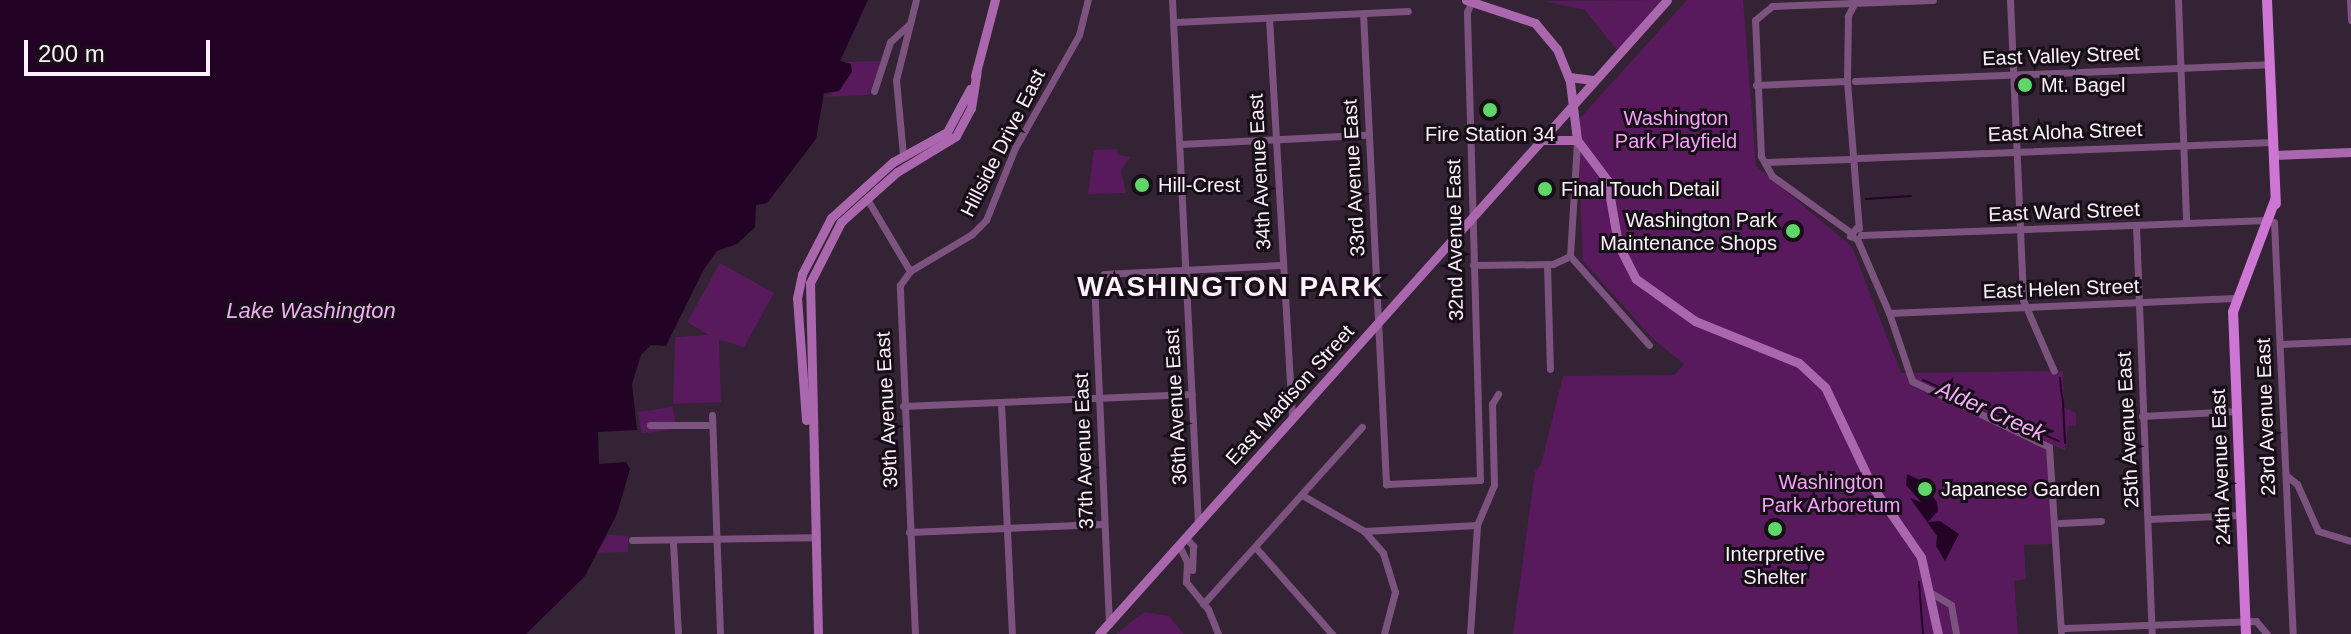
<!DOCTYPE html>
<style>
body{margin:0}
#map{position:relative;width:2351px;height:634px;overflow:hidden;background:#332334;font-family:Arial,sans-serif}
div>[style]{position:absolute}
[style*='--x']{left:calc(var(--x)*1px);top:calc(var(--y)*1px);width:calc(var(--w)*1px);rotate:calc(var(--a)*1deg)}
.green>*{inset:0;background:#581a5c;transform-origin:0 0}
.water>*{inset:0;background:#230325}
.stream>*{height:2px;margin:-1px;padding:0 1px;transform-origin:1px;border-radius:1px;background:#230325}
.street>*{height:7px;margin:-3.5px;padding:0 3.5px;transform-origin:3.5px;border-radius:3.5px;background:#7c527e}
.secondary>*{height:9px;margin:-4.5px;padding:0 4.5px;transform-origin:4.5px;border-radius:4.5px;background:#ab67ae}
.primary>*{height:10px;margin:-5px;padding:0 5px;transform-origin:5px;border-radius:5px;background:#ce76d3}
.dots>*{width:22px;height:22px;translate:-50% -50%;box-sizing:border-box;border:4px solid #170f17;border-radius:50%}
span{translate:-50% -50%;white-space:nowrap;text-align:center;line-height:1.15;-webkit-text-stroke:6px #170f17;paint-order:stroke}
.street-label{font-size:20px;color:#fcf1fc}
.poi-label{font-size:20px;color:#fcf1fc}
.left{translate:0 -50%;text-align:left}
.right{translate:-100% -50%;text-align:right}
.park-label{font-size:20px;color:#f99ffe}
.water-label{font-size:22px;color:#f5adf8;font-style:italic}
.district-label{font-size:28px;color:#fcf1fc;font-weight:700;letter-spacing:2px}
.scale{position:absolute;left:24px;top:40px;width:186px;height:36px;box-sizing:border-box;border:4px solid #fcf1fc;border-top:0;padding-left:10px;font-size:24px;line-height:28px;white-space:nowrap;color:#fcf1fc;-webkit-text-stroke:6px #170f17;paint-order:stroke}
</style>
<div id="map">
<div class="green">
<div style="clip-path:polygon(1687px 0,1743px 0,1756px 166px,1852px 247px,1901px 373px,2063px 371px,2064px 407px,2076px 413px,2076px 426px,2068px 426px,2065px 450px,2049px 444px,2053px 544px,2024px 545px,2026px 579px,2014px 581px,2018px 634px,1513px 634px,1535px 471px,1541px 465px,1563px 376px,1674px 375px,1684px 364px,1653px 339px,1583px 261px,1578px 146px,1580px 118px)"></div>
<div style="clip-path:polygon(1544px 1px,1659px 0,1661px 1px,1617px 50px,1585px 10px)"></div>
<div style="clip-path:polygon(881px 61px,869px 95px,823px 97px,839px 90px,840px 62px)"></div>
<div style="clip-path:polygon(1117px 149px,1118px 155px,1130px 157px,1121px 171px,1126px 193px,1088px 194px,1094px 150px)"></div>
<div style="clip-path:polygon(720px 263px,774px 293px,744px 347px,719px 340px,721px 402px,673px 404px,675px 337px,709px 335px,687px 322px)"></div>
<div style="left:673px;top:407px;width:22px;height:35px;rotate:82deg"></div>
<div style="clip-path:polygon(608px 535px,628px 536px,628px 552px,597px 553px)"></div>
<div style="clip-path:polygon(1144px 612px,1169px 616px,1184px 634px,1116px 634px)"></div>
</div>
<div class="water">
<div style="clip-path:polygon(0 0,868px 0,840px 61px,851px 64px,852px 72px,839px 91px,824px 93px,816px 139px,767px 203px,756px 205px,755px 227px,737px 244px,717px 251px,704px 269px,666px 346px,651px 345px,641px 355px,632px 384px,637px 430px,598px 432px,599px 464px,626px 462px,630px 469px,617px 514px,585px 576px,526px 634px,0 634px)"></div>
<div style="clip-path:polygon(1907px 474px,1922px 481px,1937px 502px,1938px 511px,1928px 522px,1940px 521px,1959px 534px,1945px 561px,1936px 546px,1937px 536px,1910px 498px,1921px 502px,1906px 485px)"></div>
</div>
<div class="stream">
<div style="--x:1866;--y:199;--w:45;--a:-3.8"></div>
<div style="--x:2060;--y:378;--w:9;--a:84"></div>
<div style="--x:1923;--y:380;--w:149;--a:24.2"></div>
<div style="--x:2061;--y:389;--w:12;--a:81"></div>
<div style="--x:2063;--y:402;--w:41;--a:87.2"></div>
<div style="--x:1919;--y:582;--w:52;--a:85.6"></div>
</div>
<div class="street">
<div style="--x:1172;--y:0;--w:525;--a:87.16"></div>
<div style="--x:2010;--y:0;--w:300;--a:87.5"></div>
<div style="--x:2023;--y:300;--w:77;--a:66.4"></div>
<div style="--x:2178;--y:0;--w:223;--a:87.9"></div>
<div style="--x:2350;--y:0;--w:20;--a:87"></div>
<div style="--x:1855;--y:2;--w:16;--a:117"></div>
<div style="--x:1848;--y:16;--w:65;--a:90.9"></div>
<div style="--x:1847;--y:81;--w:148;--a:85.4"></div>
<div style="--x:1363;--y:13;--w:472;--a:87.2"></div>
<div style="--x:1386;--y:484;--w:94;--a:-2.4"></div>
<div style="--x:1480;--y:480;--w:468;--a:-91.6"></div>
<div style="--x:1467;--y:12;--w:10;--a:-66"></div>
<div style="--x:1269;--y:18;--w:402;--a:86.7"></div>
<div style="--x:1175;--y:22;--w:233;--a:-2.7"></div>
<div style="--x:1855;--y:81;--w:415;--a:-2.3"></div>
<div style="--x:1756;--y:85;--w:91;--a:-2.5"></div>
<div style="--x:874;--y:91;--w:52;--a:-71.9"></div>
<div style="--x:890;--y:42;--w:26;--a:-43"></div>
<div style="--x:1180;--y:144;--w:187;--a:-2.8"></div>
<div style="--x:903;--y:155;--w:75;--a:-95.3"></div>
<div style="--x:896;--y:80;--w:82;--a:-76"></div>
<div style="--x:1858;--y:158;--w:415;--a:-2.2"></div>
<div style="--x:1767;--y:162;--w:83;--a:-2.1"></div>
<div style="--x:867;--y:199;--w:84;--a:59.2"></div>
<div style="--x:2274;--y:222;--w:412;--a:87.4"></div>
<div style="--x:2136;--y:225;--w:409;--a:87.8"></div>
<div style="--x:1856;--y:228;--w:10;--a:127"></div>
<div style="--x:1850;--y:236;--w:8;--a:23"></div>
<div style="--x:1857;--y:239;--w:81;--a:66.6"></div>
<div style="--x:1889;--y:313;--w:72;--a:71.3"></div>
<div style="--x:1912;--y:381;--w:152;--a:25.7"></div>
<div style="--x:2049;--y:447;--w:185;--a:86.3"></div>
<div style="--x:1850;--y:232;--w:96;--a:-144.3"></div>
<div style="--x:1772;--y:176;--w:23;--a:-119"></div>
<div style="--x:1761;--y:156;--w:136;--a:-92.5"></div>
<div style="--x:1755;--y:20;--w:22;--a:-39"></div>
<div style="--x:1772;--y:6;--w:161;--a:-2.1"></div>
<div style="--x:1861;--y:235;--w:407;--a:-2.1"></div>
<div style="--x:1570;--y:256;--w:119;--a:48.4"></div>
<div style="--x:1570;--y:256;--w:116;--a:-86.5"></div>
<div style="--x:1547;--y:264;--w:105;--a:88.4"></div>
<div style="--x:1473;--y:265;--w:80;--a:-0.7"></div>
<div style="--x:1553;--y:264;--w:19;--a:-25"></div>
<div style="--x:1889;--y:313;--w:346;--a:-2.5"></div>
<div style="--x:2282;--y:344;--w:69;--a:-2.5"></div>
<div style="--x:1001;--y:403;--w:231;--a:87.3"></div>
<div style="--x:903;--y:406;--w:289;--a:-2.4"></div>
<div style="--x:712;--y:415;--w:219;--a:87.9"></div>
<div style="--x:2142;--y:416;--w:95;--a:-3"></div>
<div style="--x:650;--y:425;--w:62;--a:0"></div>
<div style="--x:2287;--y:476;--w:13;--a:39"></div>
<div style="--x:2297;--y:484;--w:51;--a:65.9"></div>
<div style="--x:2318;--y:531;--w:34;--a:17"></div>
<div style="--x:1302;--y:495;--w:72;--a:30.1"></div>
<div style="--x:1364;--y:531;--w:29;--a:49"></div>
<div style="--x:1383;--y:553;--w:41;--a:72.9"></div>
<div style="--x:1395;--y:592;--w:43;--a:104.7"></div>
<div style="--x:2148;--y:519;--w:93;--a:-2.5"></div>
<div style="--x:2060;--y:523;--w:41;--a:-2.8"></div>
<div style="--x:1364;--y:531;--w:113;--a:-3"></div>
<div style="--x:909;--y:532;--w:193;--a:-2.4"></div>
<div style="--x:1186;--y:538;--w:11;--a:49"></div>
<div style="--x:1193;--y:546;--w:24;--a:92"></div>
<div style="--x:632;--y:540;--w:181;--a:-0.9"></div>
<div style="--x:673;--y:542;--w:92;--a:86.9"></div>
<div style="--x:1179;--y:545;--w:19;--a:65"></div>
<div style="--x:1187;--y:562;--w:20;--a:93"></div>
<div style="--x:1186;--y:582;--w:35;--a:51"></div>
<div style="--x:1208;--y:609;--w:27;--a:68"></div>
<div style="--x:1256;--y:548;--w:115;--a:48.5"></div>
<div style="--x:1933;--y:594;--w:21;--a:31"></div>
<div style="--x:1951;--y:605;--w:29;--a:80"></div>
<div style="--x:1203;--y:604;--w:238;--a:-48.1"></div>
<div style="--x:1109;--y:624;--w:341;--a:-92.5"></div>
<div style="--x:1094;--y:283;--w:13;--a:-42"></div>
<div style="--x:1104;--y:274;--w:177;--a:-2.9"></div>
<div style="--x:2065;--y:628;--w:191;--a:-2.1"></div>
<div style="--x:2256;--y:621;--w:17;--a:50"></div>
<div style="--x:915;--y:634;--w:349;--a:-92.5"></div>
<div style="--x:900;--y:285;--w:17;--a:-54"></div>
<div style="--x:910;--y:271;--w:72;--a:-30.8"></div>
<div style="--x:972;--y:234;--w:20;--a:-45"></div>
<div style="--x:986;--y:220;--w:78;--a:-68.1"></div>
<div style="--x:1015;--y:148;--w:130;--a:-60.5"></div>
<div style="--x:1079;--y:35;--w:36;--a:-76"></div>
<div style="--x:1470;--y:634;--w:109;--a:-86.3"></div>
<div style="--x:1477;--y:525;--w:43;--a:-67"></div>
<div style="--x:1494;--y:485;--w:81;--a:-91.4"></div>
<div style="--x:1492;--y:404;--w:12;--a:-59"></div>
</div>
<div class="secondary">
<div style="--x:1466;--y:0;--w:73;--a:18.4"></div>
<div style="--x:1535;--y:23;--w:34;--a:50"></div>
<div style="--x:1557;--y:49;--w:35;--a:68"></div>
<div style="--x:1570;--y:82;--w:58;--a:83.1"></div>
<div style="--x:1577;--y:140;--w:50;--a:53.1"></div>
<div style="--x:1607;--y:180;--w:65;--a:80.2"></div>
<div style="--x:1618;--y:244;--w:39;--a:63"></div>
<div style="--x:1636;--y:279;--w:72;--a:35.4"></div>
<div style="--x:1695;--y:321;--w:112;--a:22"></div>
<div style="--x:1799;--y:363;--w:35;--a:43"></div>
<div style="--x:1825;--y:387;--w:110;--a:64.6"></div>
<div style="--x:1872;--y:486;--w:86;--a:55.4"></div>
<div style="--x:1921;--y:557;--w:79;--a:77.6"></div>
<div style="--x:975;--y:76;--w:79;--a:-75.3"></div>
<div style="--x:1569;--y:77;--w:26;--a:7"></div>
<div style="--x:1544;--y:140;--w:33;--a:0"></div>
<div style="--x:2273;--y:155;--w:78;--a:-2.2"></div>
<div style="--x:806;--y:420;--w:122;--a:-94.2"></div>
<div style="--x:797;--y:298;--w:25;--a:-78"></div>
<div style="--x:802;--y:274;--w:63;--a:-62.6"></div>
<div style="--x:831;--y:218;--w:84;--a:-42.1"></div>
<div style="--x:893;--y:162;--w:62;--a:-29.1"></div>
<div style="--x:947;--y:132;--w:49;--a:-61.9"></div>
<div style="--x:818;--y:634;--w:351;--a:-91.3"></div>
<div style="--x:810;--y:283;--w:68;--a:-63.1"></div>
<div style="--x:841;--y:222;--w:75;--a:-41.8"></div>
<div style="--x:897;--y:172;--w:69;--a:-31.4"></div>
<div style="--x:956;--y:136;--w:32;--a:-62"></div>
<div style="--x:971;--y:108;--w:36;--a:-81"></div>
<div style="--x:1099;--y:634;--w:851;--a:-48.14"></div>
</div>
<div class="primary">
<div style="--x:2267;--y:0;--w:204;--a:87.5"></div>
<div style="--x:2246;--y:634;--w:322;--a:-92.3"></div>
<div style="--x:2233;--y:312;--w:120;--a:-69.4"></div>
</div>
<div class="dots">
<div style="left:2025px;top:85px;background:#60d56a"></div>
<div style="left:1490px;top:110px;background:#60d56a"></div>
<div style="left:1142px;top:185px;background:#60d56a"></div>
<div style="left:1545px;top:189px;background:#60d56a"></div>
<div style="left:1793px;top:231px;background:#60d56a"></div>
<div style="left:1925px;top:489px;background:#60d56a"></div>
<div style="left:1775px;top:529px;background:#60d56a"></div>
</div>
<div class="street-label">
<span style="left:2061px;top:56px;rotate:-2deg">East Valley Street</span>
<span style="left:2065px;top:132px;rotate:-2deg">East Aloha Street</span>
<span style="left:1003px;top:143px;rotate:-63deg">Hillside Drive East</span>
<span style="left:1260px;top:172px;rotate:-93deg">34th Avenue East</span>
<span style="left:1354px;top:178px;rotate:-93deg">33rd Avenue East</span>
<span style="left:2064px;top:212px;rotate:-2deg">East Ward Street</span>
<span style="left:1455px;top:240px;rotate:-91deg">32nd Avenue East</span>
<span style="left:2061px;top:289px;rotate:-2deg">East Helen Street</span>
<span style="left:1290px;top:395px;rotate:-48deg">East Madison Street</span>
<span style="left:1176px;top:407px;rotate:-93deg">36th Avenue East</span>
<span style="left:887px;top:410px;rotate:-93deg">39th Avenue East</span>
<span style="left:2266px;top:417px;rotate:-92deg">23rd Avenue East</span>
<span style="left:2128px;top:430px;rotate:-93deg">25th Avenue East</span>
<span style="left:1084px;top:451px;rotate:-92deg">37th Avenue East</span>
<span style="left:2221px;top:467px;rotate:-92deg">24th Avenue East</span>
</div>
<div class="poi-label">
<span class="left" style="left:2041px;top:85px">Mt. Bagel</span>
<span style="left:1490px;top:134px">Fire Station 34</span>
<span class="left" style="left:1158px;top:185px">Hill-Crest</span>
<span class="left" style="left:1561px;top:189px">Final Touch Detail</span>
<span class="right" style="left:1777px;top:232px">Washington Park<br>Maintenance Shops</span>
<span class="left" style="left:1941px;top:489px">Japanese Garden</span>
<span style="left:1775px;top:566px">Interpretive<br>Shelter</span>
</div>
<div class="park-label">
<span style="left:1676px;top:130px">Washington<br>Park Playfield</span>
<span style="left:1831px;top:494px">Washington<br>Park Arboretum</span>
</div>
<div class="water-label">
<span style="left:311px;top:311px">Lake Washington</span>
<span style="left:1991px;top:411px;rotate:24deg">Alder Creek</span>
</div>
<div class="district-label">
<span style="left:1231px;top:287px">WASHINGTON PARK</span>
</div>
<div class="scale">200 m</div>
</div>
